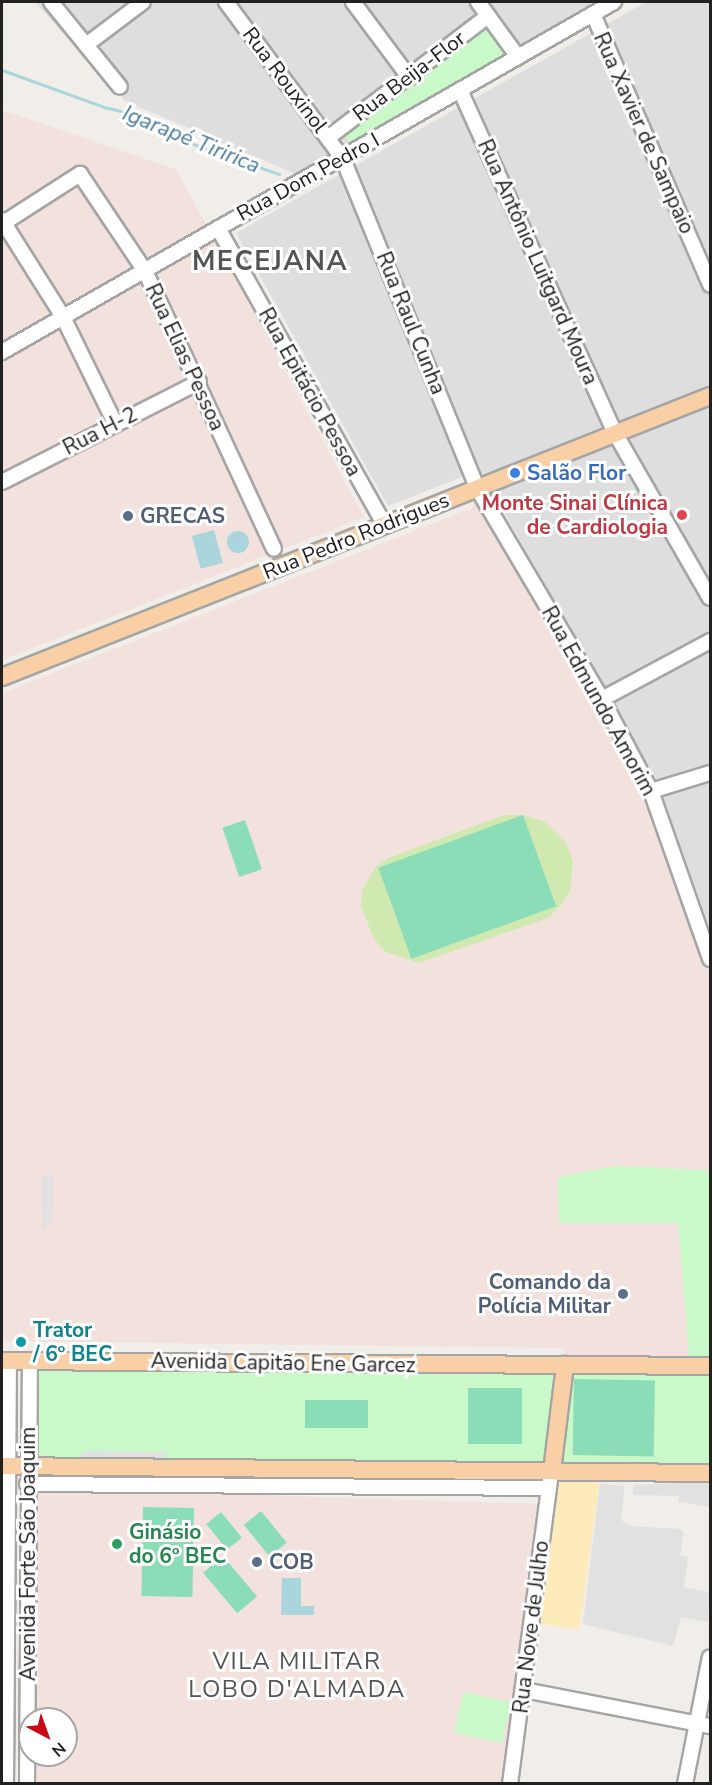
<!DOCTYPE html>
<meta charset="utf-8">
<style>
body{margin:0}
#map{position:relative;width:712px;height:1785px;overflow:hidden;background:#f1eee9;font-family:"Nunito Sans",sans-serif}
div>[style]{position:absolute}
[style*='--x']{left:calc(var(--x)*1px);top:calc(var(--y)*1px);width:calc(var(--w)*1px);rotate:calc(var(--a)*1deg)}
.residential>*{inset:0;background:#dfdedf}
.military>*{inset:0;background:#f2e1dd}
.grass>*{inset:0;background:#d0e9b1}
.sand>*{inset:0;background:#fdebbb;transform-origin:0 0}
.park>*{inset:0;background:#c9f8c9;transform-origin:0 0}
.pitch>*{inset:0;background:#8addb7;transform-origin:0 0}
.parking>*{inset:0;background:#e1e1e1}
.water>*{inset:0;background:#abd5dd;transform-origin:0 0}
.round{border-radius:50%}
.stream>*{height:3px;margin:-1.5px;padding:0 1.5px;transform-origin:1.5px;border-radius:1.5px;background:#abd5dd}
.roads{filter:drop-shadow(2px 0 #a5a5a5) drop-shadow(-2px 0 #a5a5a5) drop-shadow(0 2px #a5a5a5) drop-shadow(0 -2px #a5a5a5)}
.minor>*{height:14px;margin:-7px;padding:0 7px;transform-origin:7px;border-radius:7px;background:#fff}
.major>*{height:16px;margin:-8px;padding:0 8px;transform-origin:8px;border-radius:8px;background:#f9d0a6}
.dots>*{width:16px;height:16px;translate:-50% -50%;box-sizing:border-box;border:3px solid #fff;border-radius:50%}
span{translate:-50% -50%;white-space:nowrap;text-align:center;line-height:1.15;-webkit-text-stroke:6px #fff;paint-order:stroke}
.street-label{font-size:21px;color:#212121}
.shop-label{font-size:21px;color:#366cbe;font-weight:700}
.left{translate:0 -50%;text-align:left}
.health-label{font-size:21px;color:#be3a42;font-weight:700}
.right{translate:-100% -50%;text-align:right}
.service-label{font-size:21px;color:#4e5e75;font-weight:700}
.culture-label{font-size:21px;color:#0d838f;font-weight:700}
.leisure-label{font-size:21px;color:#27864d;font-weight:700}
.water-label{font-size:22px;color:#4a7a9f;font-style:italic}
.quarter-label{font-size:24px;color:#545454;letter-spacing:1.5px}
.district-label{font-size:27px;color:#545454;font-weight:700;letter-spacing:1.5px}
.frame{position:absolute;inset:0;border:3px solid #212121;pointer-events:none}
.north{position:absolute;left:18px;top:1707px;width:60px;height:60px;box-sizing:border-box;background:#fff;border:2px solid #a6a6a6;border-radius:50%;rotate:139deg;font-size:16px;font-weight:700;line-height:24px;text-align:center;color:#212121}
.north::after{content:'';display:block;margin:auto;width:21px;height:27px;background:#cc0714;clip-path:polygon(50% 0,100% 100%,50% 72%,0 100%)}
</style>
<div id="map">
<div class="residential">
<div style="clip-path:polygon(35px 2px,602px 2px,298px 175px,125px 101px)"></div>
<div style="clip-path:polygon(646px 2px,710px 2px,710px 928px,657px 780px,480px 470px,388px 506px,236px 233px)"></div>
</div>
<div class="military">
<div style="clip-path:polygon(2px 110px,176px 169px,364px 517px,2px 660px)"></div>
<div style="clip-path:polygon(477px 488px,651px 791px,710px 959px,710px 1170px,616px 1166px,558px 1178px,560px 1223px,678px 1223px,690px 1366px,565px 1365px,564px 1348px,2px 1341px,2px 693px,472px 508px)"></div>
<div style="clip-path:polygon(32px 1488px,540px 1504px,503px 1783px,33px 1783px,33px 1755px,66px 1755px,66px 1719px,33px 1719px)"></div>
</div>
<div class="grass">
<div style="clip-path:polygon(504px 815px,523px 815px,545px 822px,567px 844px,573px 862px,570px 891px,561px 905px,548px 918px,419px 963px,386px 952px,374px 939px,361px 906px,362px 890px,376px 867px,386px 859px)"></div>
</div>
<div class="sand">
<div style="left:558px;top:1478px;width:42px;height:147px;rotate:8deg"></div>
</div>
<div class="park">
<div style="clip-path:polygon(486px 25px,508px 53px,349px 142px,343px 133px)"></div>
<div style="clip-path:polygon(616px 1166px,710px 1170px,710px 1366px,690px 1366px,678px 1223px,559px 1223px,558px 1177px)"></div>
<div style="clip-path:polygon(30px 1360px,294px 1370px,710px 1375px,710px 1467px,27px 1468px)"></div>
<div style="left:463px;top:1692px;width:49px;height:42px;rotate:12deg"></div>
</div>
<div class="pitch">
<div style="left:523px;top:815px;width:97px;height:154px;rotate:70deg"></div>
<div style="left:245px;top:820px;width:52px;height:24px;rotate:71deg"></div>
<div style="left:574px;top:1379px;width:81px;height:76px;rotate:1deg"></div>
<div style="left:468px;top:1388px;width:54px;height:56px"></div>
<div style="left:305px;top:1400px;width:63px;height:28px"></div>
<div style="left:143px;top:1507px;width:51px;height:89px;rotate:1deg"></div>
<div style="left:261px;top:1511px;width:41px;height:22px;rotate:51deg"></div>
<div style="left:221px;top:1512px;width:33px;height:19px;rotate:51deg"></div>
<div style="left:223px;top:1556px;width:53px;height:26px;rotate:50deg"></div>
</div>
<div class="parking">
<div style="clip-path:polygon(53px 1174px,52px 1221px,43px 1229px,42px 1175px)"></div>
<div style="clip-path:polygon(86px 1451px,169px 1452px,159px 1461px,74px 1460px)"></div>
<div style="clip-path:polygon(710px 1482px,710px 1507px,678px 1502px,679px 1496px,633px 1495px,633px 1485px)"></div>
<div style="clip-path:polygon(600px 1484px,625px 1486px,621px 1520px,630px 1526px,680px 1529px,684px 1533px,680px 1555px,688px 1557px,684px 1587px,710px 1592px,708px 1622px,681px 1617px,673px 1646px,583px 1624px)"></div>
</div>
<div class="water">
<div style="left:214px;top:530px;width:34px;height:23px;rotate:75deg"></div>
<div class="round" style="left:227px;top:531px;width:22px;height:22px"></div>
<div style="clip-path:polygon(282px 1578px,301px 1578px,301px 1606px,314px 1606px,314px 1615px,281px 1615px)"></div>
</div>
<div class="stream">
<div style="--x:2;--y:70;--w:109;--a:19.9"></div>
<div style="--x:104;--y:107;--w:43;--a:13.4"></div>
<div style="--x:146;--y:117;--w:43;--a:32.6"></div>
<div style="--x:182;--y:140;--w:103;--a:19.3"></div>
</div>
<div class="roads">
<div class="minor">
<div style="--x:51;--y:2;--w:109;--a:50.9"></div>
<div style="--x:226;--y:2;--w:196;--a:53.3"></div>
<div style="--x:343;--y:159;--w:355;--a:67.8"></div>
<div style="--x:477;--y:488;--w:245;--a:59.4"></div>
<div style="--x:602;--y:699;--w:104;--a:62"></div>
<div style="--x:651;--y:791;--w:178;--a:70.6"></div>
<div style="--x:353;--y:2;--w:94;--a:53.3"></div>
<div style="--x:478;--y:2;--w:68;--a:54"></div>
<div style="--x:593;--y:14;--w:295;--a:66.6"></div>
<div style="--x:86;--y:45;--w:71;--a:-37"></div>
<div style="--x:460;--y:90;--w:376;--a:65.7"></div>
<div style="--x:615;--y:433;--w:190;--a:60.1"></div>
<div style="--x:329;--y:137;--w:200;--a:-37.3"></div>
<div style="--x:2;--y:220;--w:115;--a:57.8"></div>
<div style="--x:63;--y:317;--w:118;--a:63.9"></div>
<div style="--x:2;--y:224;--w:93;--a:-32.7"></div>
<div style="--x:80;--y:174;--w:117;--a:56.2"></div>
<div style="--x:145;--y:271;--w:306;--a:65.1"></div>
<div style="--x:218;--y:228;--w:341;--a:60.7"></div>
<div style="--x:2;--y:352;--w:705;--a:-29.77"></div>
<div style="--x:2;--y:482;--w:221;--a:-26.9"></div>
<div style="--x:602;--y:699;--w:123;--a:-28.2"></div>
<div style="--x:651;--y:791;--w:62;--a:-17"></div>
<div style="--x:27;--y:1484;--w:522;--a:0.44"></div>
<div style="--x:524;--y:1690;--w:189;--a:11"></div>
<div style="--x:6;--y:1784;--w:423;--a:-89.6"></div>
<div style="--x:27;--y:1784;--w:424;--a:-89.6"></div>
<div style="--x:510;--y:1784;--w:308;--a:-82.5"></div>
<div style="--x:685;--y:1784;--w:129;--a:-78.9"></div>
</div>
<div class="major">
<div style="--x:2;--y:677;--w:762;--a:-21.65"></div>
<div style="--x:2;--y:1361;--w:708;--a:0.4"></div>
<div style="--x:2;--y:1466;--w:708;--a:0.57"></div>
<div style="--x:552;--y:1471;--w:107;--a:-83"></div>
</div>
</div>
<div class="dots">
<div style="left:515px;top:473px;background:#3f7fe0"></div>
<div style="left:682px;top:515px;background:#e0444e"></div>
<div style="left:128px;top:516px;background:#5c6f8a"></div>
<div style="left:623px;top:1294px;background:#5c6f8a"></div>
<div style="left:21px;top:1342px;background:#0f9aa8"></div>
<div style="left:117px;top:1544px;background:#2e9e5b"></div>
<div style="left:257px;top:1562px;background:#5c6f8a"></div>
</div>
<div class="street-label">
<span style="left:409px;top:76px;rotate:-37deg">Rua Beija-Flor</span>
<span style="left:285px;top:80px;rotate:53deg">Rua Rouxinol</span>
<span style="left:644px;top:133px;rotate:66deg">Rua Xavier de Sampaio</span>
<span style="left:308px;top:177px;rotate:-29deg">Rua Dom Pedro I</span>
<span style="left:538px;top:262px;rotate:66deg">Rua Antônio Luitgard Moura</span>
<span style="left:411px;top:323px;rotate:68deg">Rua Raul Cunha</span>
<span style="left:185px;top:357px;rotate:65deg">Rua Elias Pessoa</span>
<span style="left:310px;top:392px;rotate:61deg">Rua Epitácio Pessoa</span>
<span style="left:100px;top:431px;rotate:-27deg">Rua H-2</span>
<span style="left:356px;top:536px;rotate:-22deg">Rua Pedro Rodrigues</span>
<span style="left:599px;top:701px;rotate:61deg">Rua Edmundo Amorim</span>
<span style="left:283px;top:1363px;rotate:1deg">Avenida Capitão Ene Garcez</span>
<span style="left:28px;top:1554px;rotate:-90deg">Avenida Forte São Joaquim</span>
<span style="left:531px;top:1627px;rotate:-83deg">Rua Nove de Julho</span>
</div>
<div class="shop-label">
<span class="left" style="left:527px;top:473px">Salão Flor</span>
</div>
<div class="health-label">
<span class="right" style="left:668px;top:515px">Monte Sinai Clínica<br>de Cardiologia</span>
</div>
<div class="service-label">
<span class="left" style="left:140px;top:516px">GRECAS</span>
<span class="right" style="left:611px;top:1294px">Comando da<br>Polícia Militar</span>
<span class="left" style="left:269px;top:1562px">COB</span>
</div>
<div class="culture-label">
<span class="left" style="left:33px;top:1342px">Trator<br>/ 6º BEC</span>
</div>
<div class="leisure-label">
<span class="left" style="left:129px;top:1544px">Ginásio<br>do 6º BEC</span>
</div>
<div class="water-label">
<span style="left:191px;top:140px;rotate:22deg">Igarapé Tiririca</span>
</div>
<div class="quarter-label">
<span style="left:297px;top:1676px">VILA MILITAR<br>LOBO D'ALMADA</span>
</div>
<div class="district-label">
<span style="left:270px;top:262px">MECEJANA</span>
</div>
<div class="frame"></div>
<div class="north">N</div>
</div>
